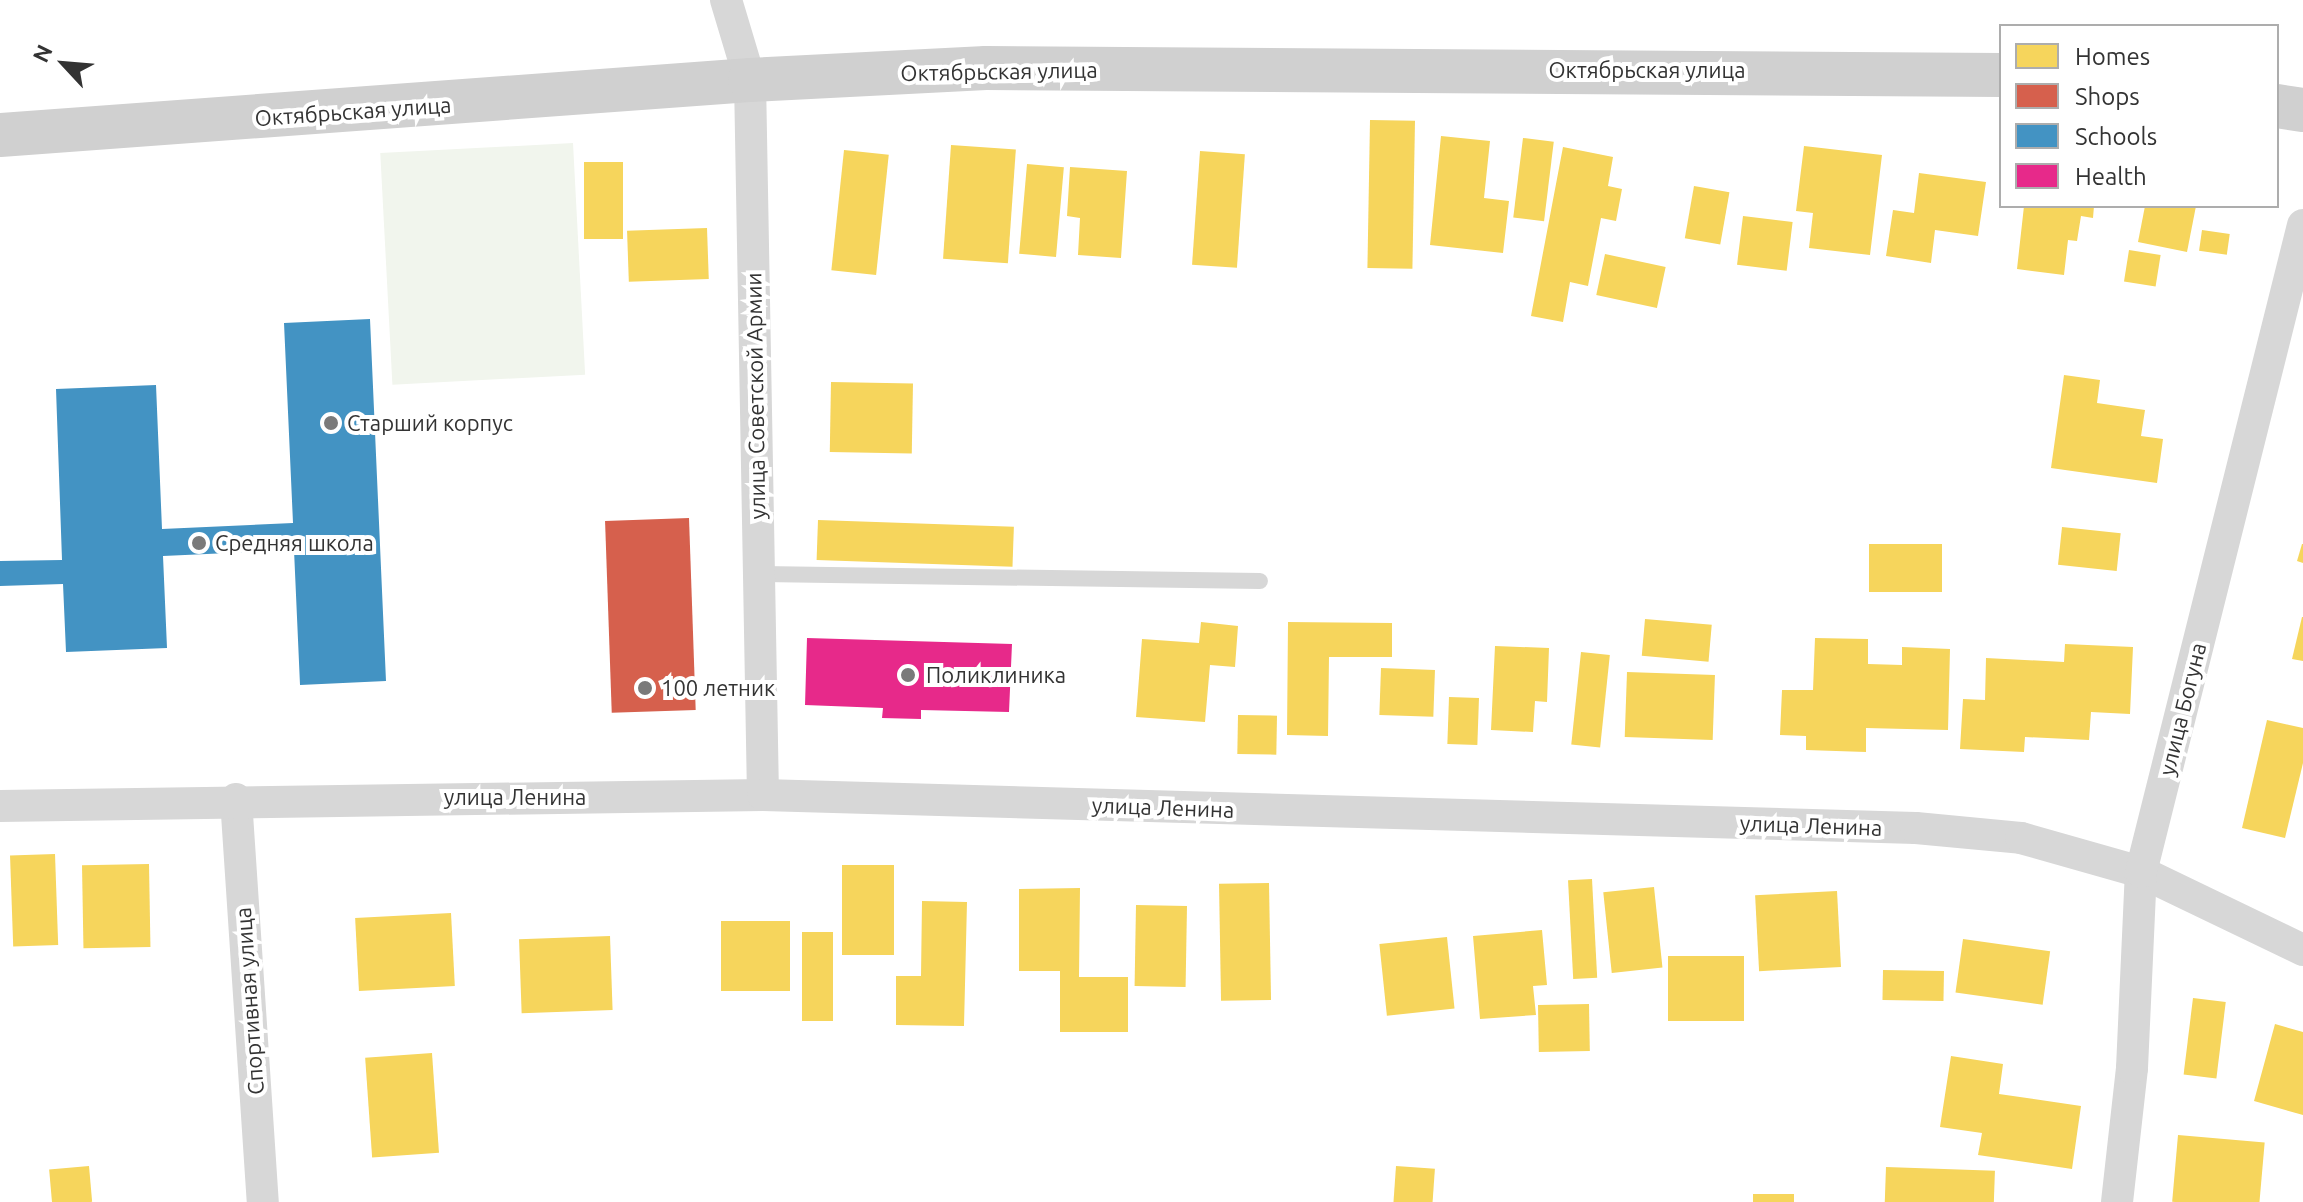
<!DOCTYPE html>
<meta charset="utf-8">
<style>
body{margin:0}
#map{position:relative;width:2303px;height:1202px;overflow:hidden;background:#fff;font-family:Ubuntu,sans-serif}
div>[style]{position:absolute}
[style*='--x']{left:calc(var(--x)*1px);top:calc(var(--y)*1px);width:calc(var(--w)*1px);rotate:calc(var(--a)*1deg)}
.green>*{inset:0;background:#f1f5ed;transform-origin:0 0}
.homes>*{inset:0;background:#f6d55c;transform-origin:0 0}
.shops>*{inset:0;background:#d6604d;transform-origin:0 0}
.schools>*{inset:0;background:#4393c3}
.health>*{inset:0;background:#e7298a}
.lane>*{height:16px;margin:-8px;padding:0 8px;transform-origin:8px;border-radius:8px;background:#d7d7d7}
.street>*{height:32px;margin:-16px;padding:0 16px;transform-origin:16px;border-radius:16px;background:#d7d7d7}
.secondary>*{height:44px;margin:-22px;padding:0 22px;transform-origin:22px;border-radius:22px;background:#d0d0d0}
.dots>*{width:22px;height:22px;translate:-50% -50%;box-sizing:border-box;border:4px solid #fff;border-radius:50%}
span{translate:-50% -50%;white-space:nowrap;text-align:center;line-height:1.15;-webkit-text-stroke:8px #fff;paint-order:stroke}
.street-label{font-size:22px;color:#333}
.poi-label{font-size:22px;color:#333}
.left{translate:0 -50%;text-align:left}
.legend{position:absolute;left:1999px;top:24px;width:280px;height:184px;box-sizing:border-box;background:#fff;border:2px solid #adadad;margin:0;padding:10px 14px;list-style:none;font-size:24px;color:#333}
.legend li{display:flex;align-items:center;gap:16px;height:40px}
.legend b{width:40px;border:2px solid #adadad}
.north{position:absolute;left:24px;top:24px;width:80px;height:80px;-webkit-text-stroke:6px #fff;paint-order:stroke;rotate:296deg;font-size:22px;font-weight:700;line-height:32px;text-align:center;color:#333}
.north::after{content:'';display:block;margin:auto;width:28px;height:36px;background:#333;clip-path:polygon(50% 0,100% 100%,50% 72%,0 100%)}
</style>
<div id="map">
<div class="green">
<div style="left:573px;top:143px;width:232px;height:193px;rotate:87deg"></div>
</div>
<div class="homes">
<div style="left:1370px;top:120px;width:45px;height:148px;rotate:1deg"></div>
<div style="clip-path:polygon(1441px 136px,1490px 141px,1484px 198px,1509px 201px,1503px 253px,1430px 245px)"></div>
<div style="left:1523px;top:138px;width:31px;height:80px;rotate:7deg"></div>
<div style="left:951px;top:145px;width:65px;height:114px;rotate:4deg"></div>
<div style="clip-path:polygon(1804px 146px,1882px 155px,1870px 255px,1809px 248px,1813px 213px,1796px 211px)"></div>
<div style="clip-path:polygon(1563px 147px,1613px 157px,1608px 186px,1622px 189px,1616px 221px,1601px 218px,1588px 286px,1570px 282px,1563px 322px,1531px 316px)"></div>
<div style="left:844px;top:150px;width:45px;height:121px;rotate:6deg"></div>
<div style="left:1200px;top:151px;width:45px;height:114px;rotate:4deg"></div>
<div style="left:584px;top:162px;width:39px;height:77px"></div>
<div style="left:1027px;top:164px;width:37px;height:90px;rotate:5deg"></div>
<div style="clip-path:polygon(1070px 167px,1127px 171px,1121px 258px,1078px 255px,1080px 218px,1067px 216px)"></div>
<div style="clip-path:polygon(1919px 173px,1986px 182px,1978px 236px,1935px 230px,1931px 263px,1886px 256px,1893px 210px,1914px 213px)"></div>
<div style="left:1694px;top:186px;width:36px;height:53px;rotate:10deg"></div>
<div style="clip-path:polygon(2024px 206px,2094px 206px,2093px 218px,2081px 216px,2077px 241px,2068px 240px,2064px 275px,2017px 269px)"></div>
<div style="clip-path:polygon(2145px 206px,2196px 206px,2187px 252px,2138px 242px)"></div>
<div style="left:1743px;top:216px;width:50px;height:49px;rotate:7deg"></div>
<div style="left:707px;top:228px;width:51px;height:80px;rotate:88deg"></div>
<div style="left:2202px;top:230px;width:28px;height:21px;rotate:8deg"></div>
<div style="left:2129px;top:250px;width:32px;height:32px;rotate:9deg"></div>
<div style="left:1605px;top:254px;width:62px;height:42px;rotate:12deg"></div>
<div style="clip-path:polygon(2064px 375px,2100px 380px,2097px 403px,2145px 410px,2141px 436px,2163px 439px,2157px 483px,2051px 468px)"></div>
<div style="left:831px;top:382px;width:82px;height:70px;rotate:1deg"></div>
<div style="left:818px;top:520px;width:196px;height:40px;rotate:2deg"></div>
<div style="left:2062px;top:527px;width:59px;height:38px;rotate:6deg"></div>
<div style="left:1869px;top:544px;width:73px;height:48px"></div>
<div style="clip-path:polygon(2302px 544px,2303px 544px,2303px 563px,2297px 561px)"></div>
<div style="clip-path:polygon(2302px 617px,2303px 617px,2303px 661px,2292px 659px)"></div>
<div style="left:1645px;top:619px;width:67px;height:37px;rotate:5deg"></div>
<div style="clip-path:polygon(1201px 622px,1238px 626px,1235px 667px,1210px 665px,1205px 722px,1136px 717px,1142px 639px,1199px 643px)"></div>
<div style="clip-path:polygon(1288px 622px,1392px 623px,1392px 657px,1329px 657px,1328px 736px,1287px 735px)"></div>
<div style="clip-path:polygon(1815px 638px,1868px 639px,1868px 664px,1902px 665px,1902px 647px,1950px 649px,1948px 730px,1866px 728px,1866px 752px,1806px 750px,1806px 736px,1780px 735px,1782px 690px,1813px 690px)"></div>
<div style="clip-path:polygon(2065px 644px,2133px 647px,2130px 714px,2091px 712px,2089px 740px,2025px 737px,2024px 752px,1960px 749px,1963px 699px,1985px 700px,1986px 658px,2064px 662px)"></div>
<div style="clip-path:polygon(1495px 646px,1549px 648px,1547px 702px,1535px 701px,1533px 732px,1491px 730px)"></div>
<div style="left:1581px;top:652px;width:29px;height:93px;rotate:6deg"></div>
<div style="left:1381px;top:668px;width:54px;height:47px;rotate:2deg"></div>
<div style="left:1627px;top:672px;width:88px;height:65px;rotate:2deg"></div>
<div style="left:1449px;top:697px;width:30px;height:47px;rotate:2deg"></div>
<div style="left:1238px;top:715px;width:39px;height:39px;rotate:1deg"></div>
<div style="clip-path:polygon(2267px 720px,2303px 728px,2303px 763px,2285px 838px,2242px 828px)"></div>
<div style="left:55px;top:854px;width:91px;height:45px;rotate:88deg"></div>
<div style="left:149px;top:864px;width:83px;height:67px;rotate:89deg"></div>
<div style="left:842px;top:865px;width:52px;height:90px"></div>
<div style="left:1592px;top:879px;width:99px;height:24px;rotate:87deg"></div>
<div style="left:1269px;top:883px;width:117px;height:50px;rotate:89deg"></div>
<div style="left:1654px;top:887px;width:81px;height:51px;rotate:84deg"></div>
<div style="clip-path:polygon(1080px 888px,1079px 977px,1128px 977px,1128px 1032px,1060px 1032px,1060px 971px,1019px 971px,1019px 889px)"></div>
<div style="left:1837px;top:891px;width:76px;height:82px;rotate:87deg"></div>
<div style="clip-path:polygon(922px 901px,967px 902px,964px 1026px,896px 1025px,896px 976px,921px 976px)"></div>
<div style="left:1136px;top:905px;width:51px;height:81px;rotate:1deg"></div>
<div style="left:451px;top:913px;width:73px;height:96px;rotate:87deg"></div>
<div style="left:721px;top:921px;width:69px;height:70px"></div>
<div style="clip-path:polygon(1542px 930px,1547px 985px,1533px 986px,1536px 1015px,1480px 1019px,1473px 936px)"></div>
<div style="left:802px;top:932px;width:31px;height:89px"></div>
<div style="left:610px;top:936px;width:74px;height:91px;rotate:88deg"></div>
<div style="left:1447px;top:937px;width:72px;height:68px;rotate:84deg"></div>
<div style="left:1963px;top:939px;width:88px;height:54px;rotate:8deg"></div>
<div style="left:1668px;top:956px;width:76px;height:65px"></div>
<div style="left:1883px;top:970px;width:61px;height:30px;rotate:1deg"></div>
<div style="left:2193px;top:998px;width:33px;height:77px;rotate:7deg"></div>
<div style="left:1589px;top:1004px;width:47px;height:51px;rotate:89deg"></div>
<div style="clip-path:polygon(2275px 1024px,2303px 1032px,2303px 1115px,2254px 1101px)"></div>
<div style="left:432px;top:1053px;width:100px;height:67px;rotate:86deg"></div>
<div style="clip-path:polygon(1951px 1056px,2003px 1064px,1999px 1094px,2081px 1106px,2072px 1169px,1978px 1155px,1982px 1133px,1940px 1127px)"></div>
<div style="left:2178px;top:1135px;width:87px;height:67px;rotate:5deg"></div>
<div style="left:89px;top:1166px;width:36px;height:40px;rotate:85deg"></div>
<div style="left:1396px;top:1166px;width:39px;height:36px;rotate:4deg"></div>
<div style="left:1886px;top:1167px;width:109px;height:35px;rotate:2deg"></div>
<div style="left:1753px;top:1194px;width:41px;height:8px"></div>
</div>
<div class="shops">
<div style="left:689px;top:518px;width:192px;height:84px;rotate:88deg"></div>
</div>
<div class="schools">
<div style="clip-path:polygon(370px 319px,386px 681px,300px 685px,294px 550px,163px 556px,167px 648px,66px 652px,63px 584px,0 586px,0 561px,62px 560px,56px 389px,156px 385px,162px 529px,293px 523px,284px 323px)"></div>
</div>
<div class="health">
<div style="clip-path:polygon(807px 638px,1012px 644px,1009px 712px,921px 710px,921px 719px,882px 718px,883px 708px,805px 705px)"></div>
</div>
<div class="lane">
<div style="--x:758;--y:574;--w:502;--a:0.8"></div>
</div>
<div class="street">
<div style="--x:726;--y:0;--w:84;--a:73.3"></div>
<div style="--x:750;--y:80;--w:715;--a:88.96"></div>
<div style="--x:236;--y:799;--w:404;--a:86.2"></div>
<div style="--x:0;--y:806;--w:763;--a:-0.83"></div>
<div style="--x:763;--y:795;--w:1153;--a:1.64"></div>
<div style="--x:1916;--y:828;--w:105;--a:5.4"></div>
<div style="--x:2021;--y:838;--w:125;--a:15.8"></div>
<div style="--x:2141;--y:872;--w:180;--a:25.7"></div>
<div style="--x:2117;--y:1202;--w:135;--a:-83.6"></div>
<div style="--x:2132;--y:1068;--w:196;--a:-87.4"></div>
<div style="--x:2141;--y:872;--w:667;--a:-75.94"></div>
</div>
<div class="secondary">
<div style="--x:2277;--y:106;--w:26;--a:9"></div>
<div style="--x:0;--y:135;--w:752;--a:-4.19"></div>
<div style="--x:750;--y:80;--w:236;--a:-2.9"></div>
<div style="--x:986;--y:68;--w:1015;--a:0.4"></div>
</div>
<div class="dots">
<div style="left:331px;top:423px;background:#7a7a7a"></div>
<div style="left:199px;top:543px;background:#7a7a7a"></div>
<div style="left:908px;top:675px;background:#7a7a7a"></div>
<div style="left:645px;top:688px;background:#7a7a7a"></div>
</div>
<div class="street-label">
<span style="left:1647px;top:70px">Октябрьская улица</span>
<span style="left:999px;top:71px;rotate:-1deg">Октябрьская улица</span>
<span style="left:353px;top:111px;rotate:-4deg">Октябрьская улица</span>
<span style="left:755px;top:396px;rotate:-91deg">улица Советской Армии</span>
<span style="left:2182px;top:709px;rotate:-76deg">улица Богуна</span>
<span style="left:515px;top:797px">улица Ленина</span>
<span style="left:1163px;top:807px;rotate:2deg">улица Ленина</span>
<span style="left:1811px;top:825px;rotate:2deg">улица Ленина</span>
<span style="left:249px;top:1001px;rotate:-94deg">Спортивная улица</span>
</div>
<div class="poi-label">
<span class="left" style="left:347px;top:423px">Старший корпус</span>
<span class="left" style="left:215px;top:543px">Средняя школа</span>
<span class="left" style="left:926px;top:675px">Поликлиника</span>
<span class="left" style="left:661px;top:688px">100 летник</span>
</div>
<ul class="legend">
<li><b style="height:22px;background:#f6d55c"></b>Homes</li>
<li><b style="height:22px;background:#d6604d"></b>Shops</li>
<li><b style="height:22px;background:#4393c3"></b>Schools</li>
<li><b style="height:22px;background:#e7298a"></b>Health</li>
</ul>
<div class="north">N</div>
</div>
